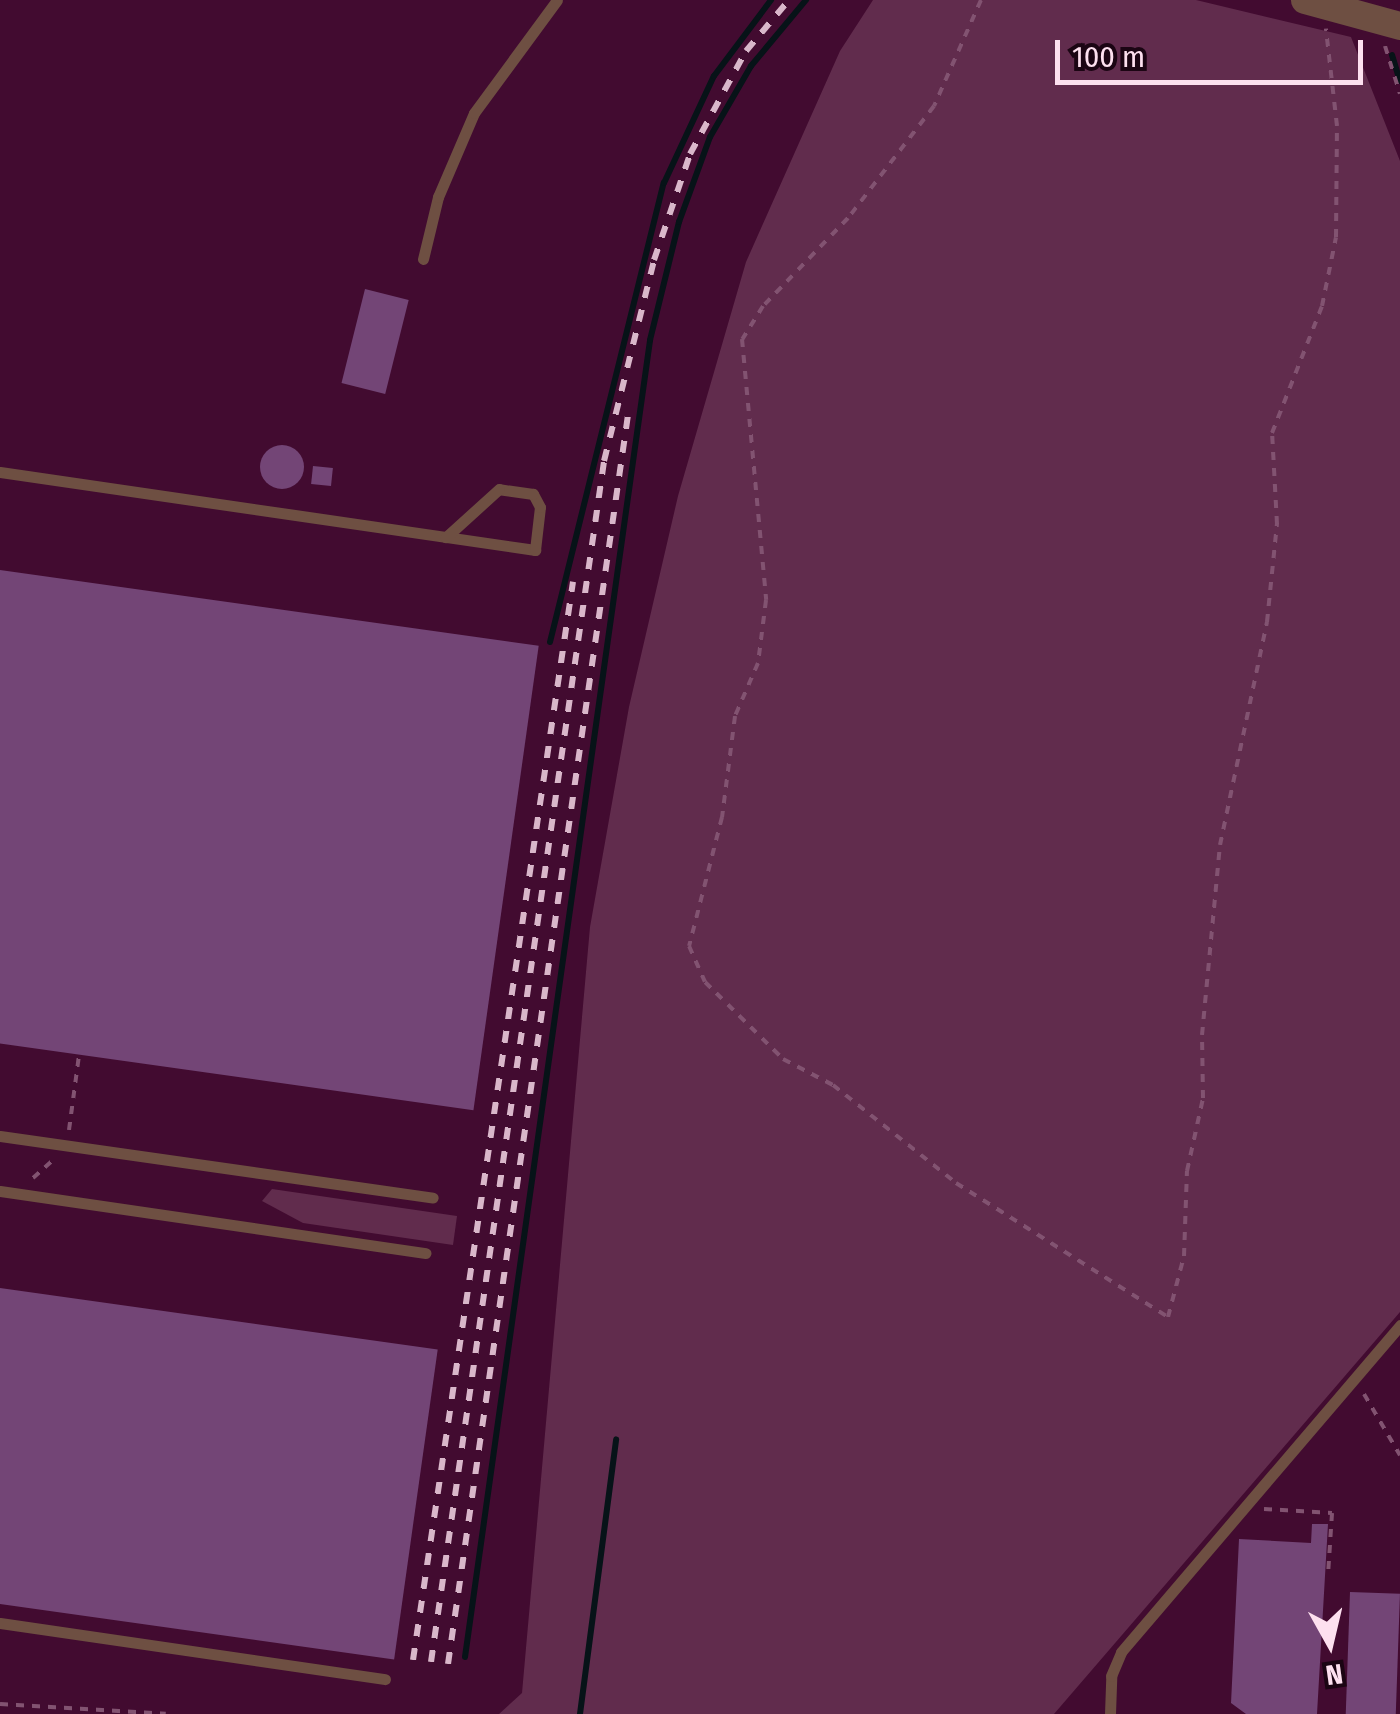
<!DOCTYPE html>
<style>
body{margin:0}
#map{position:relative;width:1400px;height:1714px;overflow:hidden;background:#420b30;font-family:"Fira Sans Condensed",sans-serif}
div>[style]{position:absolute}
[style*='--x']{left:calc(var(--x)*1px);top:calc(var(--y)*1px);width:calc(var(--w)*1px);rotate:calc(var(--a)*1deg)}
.green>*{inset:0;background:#612c4d}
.stream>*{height:6px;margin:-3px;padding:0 3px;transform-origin:3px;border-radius:3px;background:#071318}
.building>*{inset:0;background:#734576;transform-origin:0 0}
.round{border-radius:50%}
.path>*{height:4px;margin-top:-2px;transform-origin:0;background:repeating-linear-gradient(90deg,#825371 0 8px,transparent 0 16px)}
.service>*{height:11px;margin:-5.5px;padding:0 5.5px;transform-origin:5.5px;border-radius:5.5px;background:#6e4f42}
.tertiary>*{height:28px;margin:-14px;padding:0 14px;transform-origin:14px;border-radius:14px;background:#6e4f42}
.rail>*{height:6px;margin-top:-3px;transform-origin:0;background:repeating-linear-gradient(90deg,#d9b7ca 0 12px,transparent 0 24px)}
span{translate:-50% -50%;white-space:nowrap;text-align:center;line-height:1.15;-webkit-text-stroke:9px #1b0513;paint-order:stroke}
.north{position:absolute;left:1280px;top:1594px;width:100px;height:100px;-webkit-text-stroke:8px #1b0513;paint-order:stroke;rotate:172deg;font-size:28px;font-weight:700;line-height:40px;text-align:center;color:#fde0ef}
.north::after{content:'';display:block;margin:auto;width:35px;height:45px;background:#fde0ef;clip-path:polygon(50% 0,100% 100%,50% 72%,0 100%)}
.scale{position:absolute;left:1055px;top:40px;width:308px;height:45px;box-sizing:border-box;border:5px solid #fde0ef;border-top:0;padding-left:12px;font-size:30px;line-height:35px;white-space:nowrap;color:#fde0ef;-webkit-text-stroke:8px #1b0513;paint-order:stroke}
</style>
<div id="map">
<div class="green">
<div style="clip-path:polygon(873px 0,1196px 0,1351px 37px,1400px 161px,1400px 1312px,1054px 1714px,499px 1714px,522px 1693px,590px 927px,629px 707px,678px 496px,746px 262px,840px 51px)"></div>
<div style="clip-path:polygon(272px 1189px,457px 1216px,453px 1245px,303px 1223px,262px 1201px)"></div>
</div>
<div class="stream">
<div style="--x:1392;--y:55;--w:27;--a:73"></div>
<div style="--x:550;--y:642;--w:473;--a:-76.1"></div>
<div style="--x:664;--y:183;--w:118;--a:-65"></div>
<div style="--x:714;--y:76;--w:95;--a:-53.1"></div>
<div style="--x:465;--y:1657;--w:1330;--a:-82"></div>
<div style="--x:650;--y:340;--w:122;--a:-76.2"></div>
<div style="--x:679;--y:222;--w:90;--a:-70"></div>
<div style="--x:710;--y:137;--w:82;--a:-60"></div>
<div style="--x:751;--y:66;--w:86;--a:-50.2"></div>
<div style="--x:580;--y:1714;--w:277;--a:-82.5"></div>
</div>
<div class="building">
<div style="left:365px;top:289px;width:45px;height:97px;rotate:14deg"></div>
<div class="round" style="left:260px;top:445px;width:44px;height:44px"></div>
<div style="left:313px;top:466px;width:20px;height:18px;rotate:6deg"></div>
<div style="left:0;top:570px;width:544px;height:469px;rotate:8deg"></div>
<div style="left:0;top:1288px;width:442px;height:313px;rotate:8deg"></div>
<div style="clip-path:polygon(1312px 1524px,1328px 1524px,1317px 1714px,1246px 1714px,1231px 1703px,1239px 1539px,1311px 1543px)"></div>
<div style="left:1350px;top:1592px;width:50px;height:122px;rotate:2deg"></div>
</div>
<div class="path">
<div style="--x:981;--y:0;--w:116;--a:113.9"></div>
<div style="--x:934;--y:106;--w:141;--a:127.5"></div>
<div style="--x:848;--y:218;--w:122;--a:134"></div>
<div style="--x:763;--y:306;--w:39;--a:122"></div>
<div style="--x:742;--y:339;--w:262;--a:84.7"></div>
<div style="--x:766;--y:600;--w:64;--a:97.2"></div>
<div style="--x:758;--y:663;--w:58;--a:113.5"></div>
<div style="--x:735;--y:716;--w:102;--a:97.3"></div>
<div style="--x:722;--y:817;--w:133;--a:104.3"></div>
<div style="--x:689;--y:946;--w:39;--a:66"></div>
<div style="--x:705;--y:982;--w:110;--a:44.6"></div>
<div style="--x:783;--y:1059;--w:56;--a:27.5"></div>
<div style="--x:833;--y:1085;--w:157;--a:38.5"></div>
<div style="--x:956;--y:1183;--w:251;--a:32.3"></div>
<div style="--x:1168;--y:1317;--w:63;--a:-75.3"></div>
<div style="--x:1184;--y:1256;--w:85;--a:-88"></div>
<div style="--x:1187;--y:1171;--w:75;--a:-77.6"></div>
<div style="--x:1203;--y:1098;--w:63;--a:-90.9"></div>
<div style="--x:1202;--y:1035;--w:191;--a:-84.6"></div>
<div style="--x:1220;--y:845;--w:228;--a:-78.1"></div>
<div style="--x:1267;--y:622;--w:99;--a:-84.2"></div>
<div style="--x:1277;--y:524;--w:91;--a:-93.1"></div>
<div style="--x:1272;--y:433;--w:136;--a:-68.5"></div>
<div style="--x:1322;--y:306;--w:70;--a:-78.5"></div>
<div style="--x:1336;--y:237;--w:111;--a:-89.5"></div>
<div style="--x:1337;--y:126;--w:98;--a:-96.5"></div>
<div style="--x:1385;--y:46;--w:50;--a:72.6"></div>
<div style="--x:69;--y:1130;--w:76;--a:-82.4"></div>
<div style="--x:33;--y:1178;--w:30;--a:-42"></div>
<div style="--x:1364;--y:1394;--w:71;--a:59.5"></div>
<div style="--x:1264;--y:1509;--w:68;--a:3.4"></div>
<div style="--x:1332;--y:1513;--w:62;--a:93.7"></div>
<div style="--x:0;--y:1704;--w:166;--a:3.4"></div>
</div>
<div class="service">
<div style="--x:423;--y:259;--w:64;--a:-76.4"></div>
<div style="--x:438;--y:197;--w:91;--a:-66.8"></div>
<div style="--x:474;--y:113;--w:140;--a:-53.7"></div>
<div style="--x:0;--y:472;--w:541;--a:8.29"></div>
<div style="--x:535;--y:550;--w:43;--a:-83.4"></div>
<div style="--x:540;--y:507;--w:15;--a:-118"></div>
<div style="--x:533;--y:494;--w:34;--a:-172"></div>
<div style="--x:499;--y:489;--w:72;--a:137.8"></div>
<div style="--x:0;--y:1136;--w:437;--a:8.1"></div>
<div style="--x:0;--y:1191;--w:430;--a:8.3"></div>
<div style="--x:0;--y:1623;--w:389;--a:8.3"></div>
<div style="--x:1110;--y:1714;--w:38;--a:-88"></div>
<div style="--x:1111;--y:1676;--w:26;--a:-67"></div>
<div style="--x:1121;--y:1652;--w:430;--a:-49.5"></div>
</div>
<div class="tertiary">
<div style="--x:1305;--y:0;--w:98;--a:15.3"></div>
</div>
<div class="rail">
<div style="--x:413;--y:1660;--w:1090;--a:-81.56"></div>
<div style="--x:431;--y:1662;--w:1213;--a:-81.8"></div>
<div style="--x:604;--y:461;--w:207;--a:-76"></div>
<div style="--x:654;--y:260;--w:112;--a:-71.2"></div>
<div style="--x:690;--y:154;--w:117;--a:-61.5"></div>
<div style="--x:746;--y:51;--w:67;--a:-49.9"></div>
<div style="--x:448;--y:1664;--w:1262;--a:-81.8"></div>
</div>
<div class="north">N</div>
<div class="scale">100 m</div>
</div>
